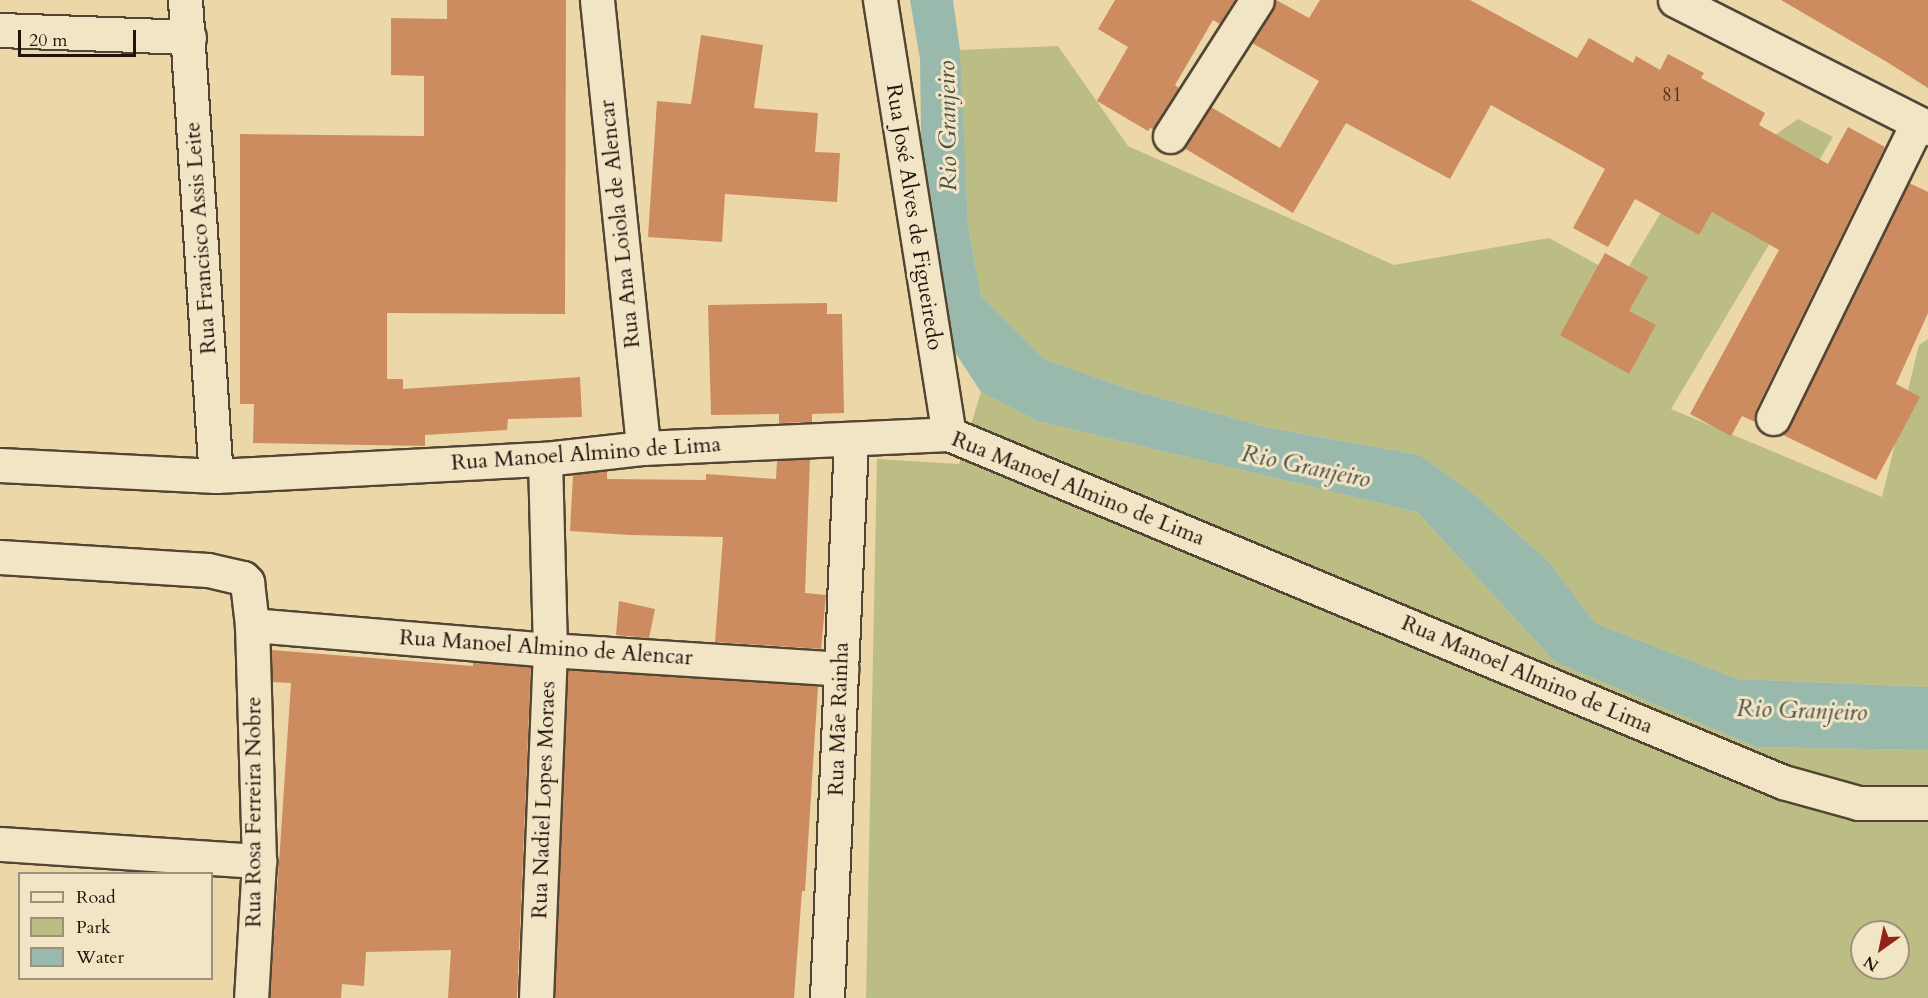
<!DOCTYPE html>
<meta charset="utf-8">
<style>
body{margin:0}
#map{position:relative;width:1928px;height:998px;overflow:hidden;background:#ebd7a7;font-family:Cardo,serif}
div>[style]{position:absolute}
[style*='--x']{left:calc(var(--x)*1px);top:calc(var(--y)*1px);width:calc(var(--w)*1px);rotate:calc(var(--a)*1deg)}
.green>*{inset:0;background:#bcbd84}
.water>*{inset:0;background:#98b9ab}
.building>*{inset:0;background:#cd8b60}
.roads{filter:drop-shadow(2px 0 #534533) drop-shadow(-2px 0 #534533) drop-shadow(0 2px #534533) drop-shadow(0 -2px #534533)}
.minor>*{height:33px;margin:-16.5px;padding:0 16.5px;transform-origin:16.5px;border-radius:16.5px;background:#f2e5c6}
span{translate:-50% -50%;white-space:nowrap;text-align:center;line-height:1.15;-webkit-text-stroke:6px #f2e5c6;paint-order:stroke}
.number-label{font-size:20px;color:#4b3221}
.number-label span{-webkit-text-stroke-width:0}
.street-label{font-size:22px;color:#20140c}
.water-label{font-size:24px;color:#4a4e44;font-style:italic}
.legend{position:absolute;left:18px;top:872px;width:195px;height:108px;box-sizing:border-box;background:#f2e5c6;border:2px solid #9e917c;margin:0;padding:8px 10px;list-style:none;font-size:18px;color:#20140c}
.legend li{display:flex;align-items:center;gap:12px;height:30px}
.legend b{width:30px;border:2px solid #9e917c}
.north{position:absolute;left:1850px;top:920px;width:60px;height:60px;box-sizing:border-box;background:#f2e5c6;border:2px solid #9e917c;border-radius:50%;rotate:213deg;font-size:16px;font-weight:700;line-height:24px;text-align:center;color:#20140c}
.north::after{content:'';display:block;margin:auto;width:21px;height:27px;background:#8f2418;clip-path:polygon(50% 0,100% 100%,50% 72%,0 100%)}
.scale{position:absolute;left:18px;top:30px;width:118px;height:27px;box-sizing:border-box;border:3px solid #20140c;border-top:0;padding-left:8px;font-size:18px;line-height:21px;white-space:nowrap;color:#20140c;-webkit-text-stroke:4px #f2e5c6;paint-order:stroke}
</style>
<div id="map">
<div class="green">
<div style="clip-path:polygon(1058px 46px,1128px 146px,1394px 265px,1549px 238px,1622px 278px,1660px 214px,1798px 119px,1833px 137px,1671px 409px,1882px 497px,1919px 345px,1928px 339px,1928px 687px,1738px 679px,1595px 623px,1550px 563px,1473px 493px,1420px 455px,1270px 428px,1131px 390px,1044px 359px,981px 296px,968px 225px,959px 50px)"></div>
<div style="clip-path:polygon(evenodd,981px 392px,1037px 421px,1417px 512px,1555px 662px,1756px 747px,1928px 750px,1928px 998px,866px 998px,877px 459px,959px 464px,981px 392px,1862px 932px,1898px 932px,1898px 968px,1862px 968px,1862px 932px)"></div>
</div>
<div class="water">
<div style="clip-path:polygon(910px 0,953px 0,960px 50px,968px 225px,981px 296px,1044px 359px,1131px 390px,1270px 428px,1420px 455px,1473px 493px,1550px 563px,1595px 623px,1738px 679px,1928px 687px,1928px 750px,1756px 747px,1555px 662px,1417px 512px,1037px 421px,981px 392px,947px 340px,922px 200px,920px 59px)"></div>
</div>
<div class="building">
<div style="clip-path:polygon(447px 0,566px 0,565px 314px,387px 313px,387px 379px,403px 379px,403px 389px,580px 377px,582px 417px,508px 419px,507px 430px,425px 435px,425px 446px,253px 443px,254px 404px,240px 404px,240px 134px,424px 136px,424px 76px,391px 75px,391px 18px,447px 19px)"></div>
<div style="clip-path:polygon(1115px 0,1235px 0,1220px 24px,1213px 20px,1175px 85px,1179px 88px,1153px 129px,1150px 128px,1148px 131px,1097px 101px,1128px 47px,1098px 29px)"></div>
<div style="clip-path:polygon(1276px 0,1309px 18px,1320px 0,1470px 0,1577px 58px,1589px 38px,1633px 63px,1636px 56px,1660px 70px,1668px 54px,1704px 73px,1701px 78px,1765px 113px,1759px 125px,1828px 164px,1848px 127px,1885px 147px,1756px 410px,1755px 422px,1742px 416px,1731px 436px,1690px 414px,1779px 250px,1712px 212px,1699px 235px,1635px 199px,1608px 247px,1573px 228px,1605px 169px,1491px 105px,1450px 179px,1346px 123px,1293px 213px,1184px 148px,1211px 107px,1280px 148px,1319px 81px,1252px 43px,1273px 10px)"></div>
<div style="clip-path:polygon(1781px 0,1928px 0,1928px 88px,1887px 62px)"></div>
<div style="clip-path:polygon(701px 35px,763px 45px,754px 108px,818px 113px,815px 152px,840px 153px,837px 202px,725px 194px,722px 242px,648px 237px,657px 101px,691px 104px)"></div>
<div style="clip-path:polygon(1909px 183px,1928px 192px,1928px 313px,1896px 384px,1920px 397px,1876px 480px,1781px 434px,1790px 426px)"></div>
<div style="clip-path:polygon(1605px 253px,1648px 277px,1629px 311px,1656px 325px,1629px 374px,1560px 335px)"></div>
<div style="clip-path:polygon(827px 303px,827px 314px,842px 314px,844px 413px,812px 414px,812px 422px,779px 423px,779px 414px,711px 415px,708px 305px)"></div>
<div style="clip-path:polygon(810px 459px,805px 593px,826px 595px,821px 649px,715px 642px,723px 537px,630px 535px,570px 531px,573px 475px,607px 471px,607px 479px,706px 480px,706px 474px,776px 479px,777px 461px)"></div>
<div style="clip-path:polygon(619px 601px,655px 609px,649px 638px,616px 635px)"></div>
<div style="clip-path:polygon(272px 650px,473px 666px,473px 662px,531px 667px,517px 998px,448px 998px,451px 950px,366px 952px,364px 986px,342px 984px,341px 998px,270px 998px,291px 683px,272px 682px)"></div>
<div style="clip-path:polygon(568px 670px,818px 686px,805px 891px,802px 891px,794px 998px,555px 998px)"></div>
</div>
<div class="roads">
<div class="minor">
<div style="--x:185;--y:0;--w:477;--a:86.3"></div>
<div style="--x:597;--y:0;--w:450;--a:84.1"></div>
<div style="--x:880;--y:0;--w:439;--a:81"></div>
<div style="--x:1675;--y:0;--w:284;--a:26.8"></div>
<div style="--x:0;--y:30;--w:189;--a:2.1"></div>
<div style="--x:1170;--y:136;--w:161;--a:-57.4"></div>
<div style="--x:1773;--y:418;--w:327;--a:-63.9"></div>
<div style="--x:0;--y:465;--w:216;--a:2.9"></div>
<div style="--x:216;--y:476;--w:329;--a:-3"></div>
<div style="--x:545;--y:459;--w:99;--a:-6.4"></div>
<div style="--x:643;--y:448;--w:306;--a:-2.6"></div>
<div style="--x:949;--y:434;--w:904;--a:22.65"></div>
<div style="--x:1783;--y:782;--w:78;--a:15.6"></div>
<div style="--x:1858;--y:803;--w:70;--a:0"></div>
<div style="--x:0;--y:557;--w:208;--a:3.6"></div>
<div style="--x:208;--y:570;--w:36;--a:13"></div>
<div style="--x:243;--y:578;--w:6;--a:45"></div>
<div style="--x:247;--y:582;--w:43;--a:83.4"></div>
<div style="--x:252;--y:625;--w:236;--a:88.3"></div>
<div style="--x:259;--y:861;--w:137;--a:93.3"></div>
<div style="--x:252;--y:625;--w:299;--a:4.8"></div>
<div style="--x:550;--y:650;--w:292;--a:3.7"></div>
<div style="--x:0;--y:844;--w:260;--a:3.8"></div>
<div style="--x:536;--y:998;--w:348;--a:-87.7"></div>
<div style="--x:550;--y:650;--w:191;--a:-91.5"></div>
<div style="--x:827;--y:998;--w:559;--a:-87.54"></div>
</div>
</div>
<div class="number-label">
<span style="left:1672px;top:94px">81</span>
</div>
<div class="street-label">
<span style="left:914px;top:217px;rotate:81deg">Rua José Alves de Figueiredo</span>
<span style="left:620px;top:224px;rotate:-96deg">Rua Ana Loiola de Alencar</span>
<span style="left:201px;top:238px;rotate:-94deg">Rua Francisco Assis Leite</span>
<span style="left:586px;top:454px;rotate:-4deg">Rua Manoel Almino de Lima</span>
<span style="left:1078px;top:489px;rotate:22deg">Rua Manoel Almino de Lima</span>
<span style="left:546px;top:648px;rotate:4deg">Rua Manoel Almino de Alencar</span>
<span style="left:1527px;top:675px;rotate:23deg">Rua Manoel Almino de Lima</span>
<span style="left:839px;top:719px;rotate:-88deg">Rua Mãe Rainha</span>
<span style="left:544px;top:800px;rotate:-88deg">Rua Nadiel Lopes Moraes</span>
<span style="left:254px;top:812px;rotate:-90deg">Rua Rosa Ferreira Nobre</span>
</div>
<div class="water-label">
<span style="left:948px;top:126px;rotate:-91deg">Rio Granjeiro</span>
<span style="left:1306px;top:467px;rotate:12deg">Rio Granjeiro</span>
<span style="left:1802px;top:711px;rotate:2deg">Rio Granjeiro</span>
</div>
<ul class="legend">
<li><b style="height:8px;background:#f2e5c6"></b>Road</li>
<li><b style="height:16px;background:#bcbd84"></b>Park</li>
<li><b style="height:16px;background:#98b9ab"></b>Water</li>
</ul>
<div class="north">N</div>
<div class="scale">20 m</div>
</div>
